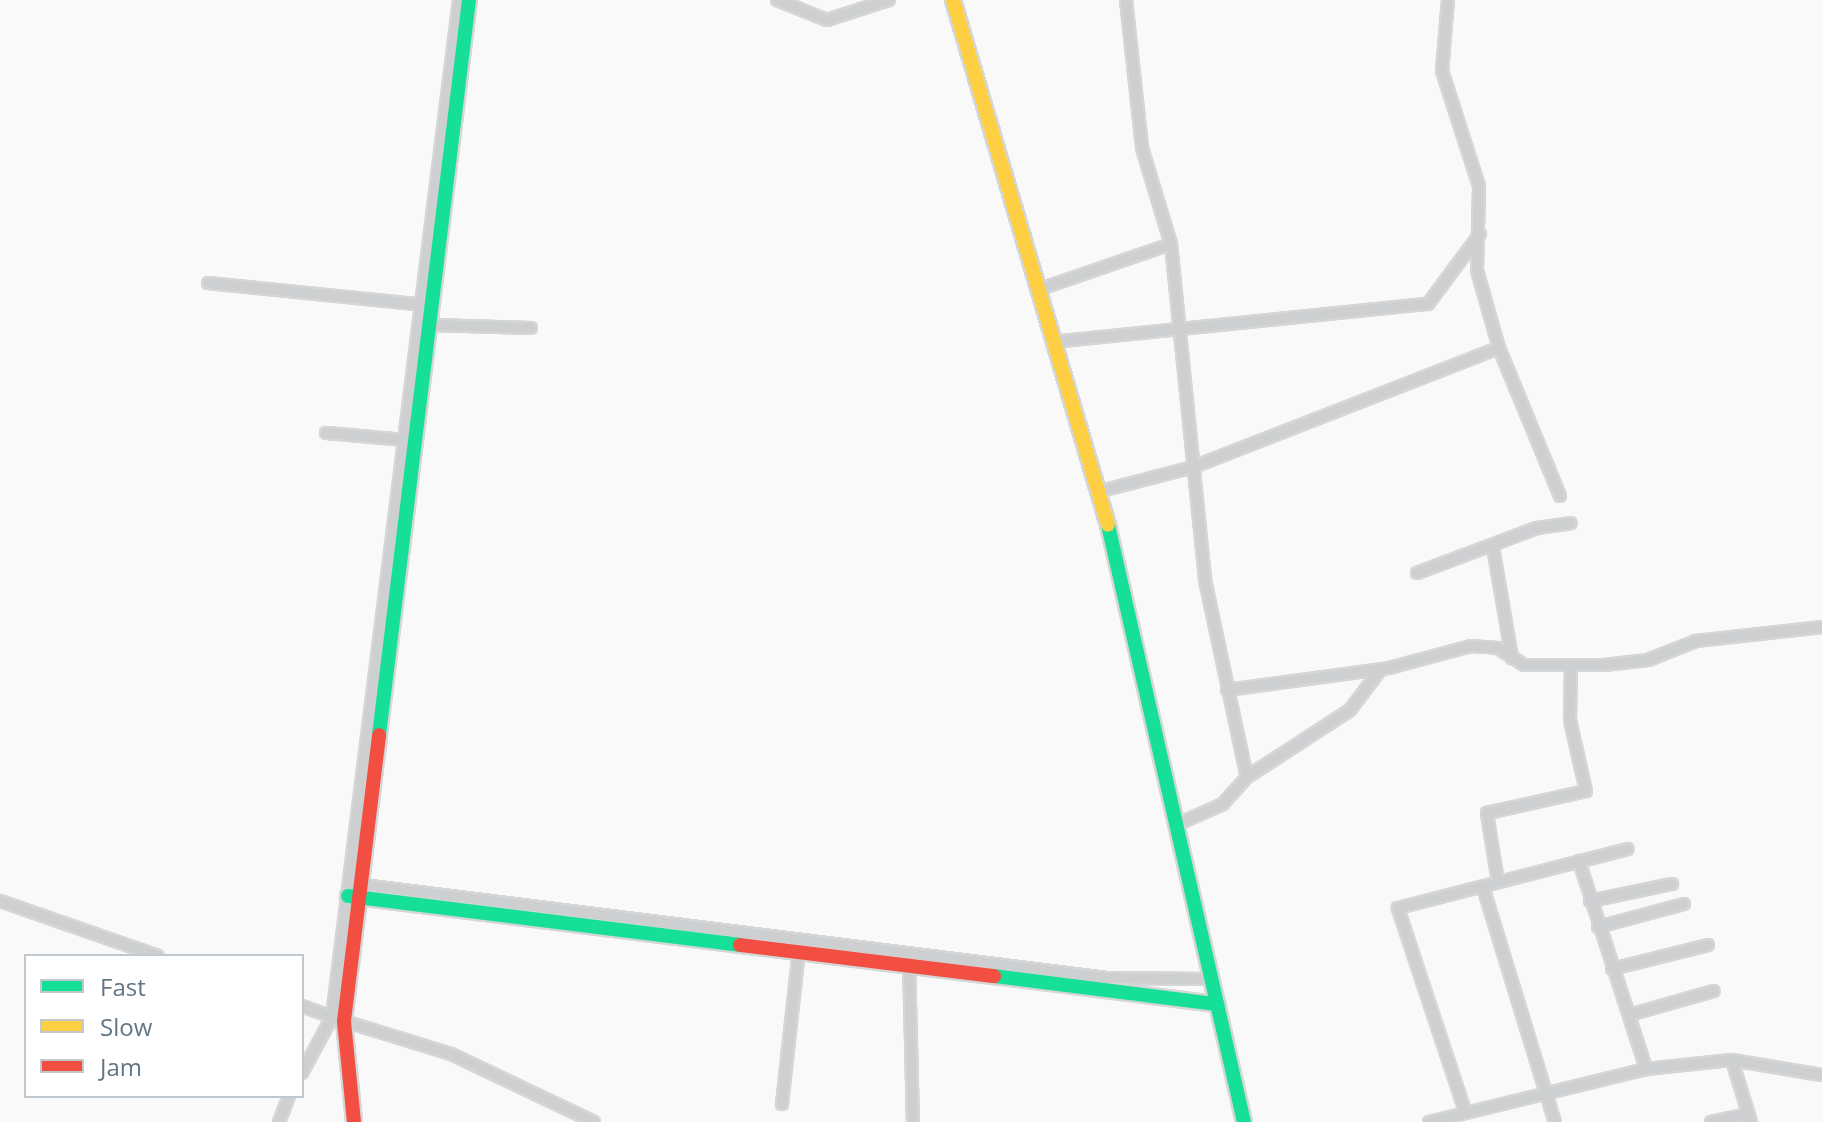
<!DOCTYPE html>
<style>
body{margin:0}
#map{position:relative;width:1822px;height:1122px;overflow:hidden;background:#f9f9f9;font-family:"Open Sans",sans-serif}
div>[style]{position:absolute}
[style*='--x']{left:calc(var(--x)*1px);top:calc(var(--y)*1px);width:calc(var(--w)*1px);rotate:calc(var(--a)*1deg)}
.roads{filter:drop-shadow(2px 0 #d5d6d7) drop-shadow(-2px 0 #d5d6d7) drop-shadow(0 2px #d5d6d7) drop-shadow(0 -2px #d5d6d7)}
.street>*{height:10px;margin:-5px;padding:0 5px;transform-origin:5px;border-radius:5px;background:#cecfd0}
.fast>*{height:14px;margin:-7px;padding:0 7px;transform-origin:7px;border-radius:7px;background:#16e098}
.slow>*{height:14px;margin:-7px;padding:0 7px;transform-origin:7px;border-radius:7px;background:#ffcf43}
.jam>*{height:14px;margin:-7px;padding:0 7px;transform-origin:7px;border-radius:7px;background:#f24e42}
span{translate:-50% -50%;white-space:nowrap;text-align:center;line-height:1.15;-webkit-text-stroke:8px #fff;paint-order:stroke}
.legend{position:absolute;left:24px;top:954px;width:280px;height:144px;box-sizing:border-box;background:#fff;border:2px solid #c1c8cd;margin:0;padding:10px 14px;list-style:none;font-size:24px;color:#657683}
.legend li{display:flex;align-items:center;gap:16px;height:40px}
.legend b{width:40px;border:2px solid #c1c8cd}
</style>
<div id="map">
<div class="roads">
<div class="street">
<div style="--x:777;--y:0;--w:54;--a:21.8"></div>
<div style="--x:827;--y:20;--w:65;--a:-17.9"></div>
<div style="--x:1126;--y:0;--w:149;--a:83.8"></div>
<div style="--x:1142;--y:148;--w:100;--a:73.2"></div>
<div style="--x:1171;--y:244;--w:338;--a:84.2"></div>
<div style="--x:1205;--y:580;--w:201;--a:78"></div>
<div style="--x:1247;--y:777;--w:36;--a:132"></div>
<div style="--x:1223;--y:804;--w:49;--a:156"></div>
<div style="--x:208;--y:283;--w:216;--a:5.8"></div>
<div style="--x:1046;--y:287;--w:132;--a:-19"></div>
<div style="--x:431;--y:325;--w:100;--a:1.7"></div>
<div style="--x:1062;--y:341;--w:368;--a:-5.8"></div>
<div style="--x:1428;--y:304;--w:87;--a:-53.4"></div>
<div style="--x:1499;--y:348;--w:160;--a:67.6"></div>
<div style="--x:326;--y:433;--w:80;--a:5"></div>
<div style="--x:1101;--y:491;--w:95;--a:-14.6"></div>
<div style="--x:1193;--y:467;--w:328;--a:-21.3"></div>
<div style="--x:1499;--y:348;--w:81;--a:-105.8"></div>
<div style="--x:1477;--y:270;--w:84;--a:-88.6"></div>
<div style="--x:1479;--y:186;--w:121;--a:-107.8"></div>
<div style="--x:1442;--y:71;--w:71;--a:-85.2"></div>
<div style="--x:1493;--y:547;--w:113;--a:80.3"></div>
<div style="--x:1417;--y:573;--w:128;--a:-20.6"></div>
<div style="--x:1537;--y:528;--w:34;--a:-8"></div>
<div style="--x:1227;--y:690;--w:163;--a:-7.7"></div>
<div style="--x:1389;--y:668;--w:85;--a:-15"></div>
<div style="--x:1471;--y:646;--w:27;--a:4"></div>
<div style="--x:1498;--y:648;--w:31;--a:33"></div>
<div style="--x:1524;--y:665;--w:80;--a:0"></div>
<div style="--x:1604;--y:665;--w:44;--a:-6.5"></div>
<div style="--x:1648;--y:660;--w:52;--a:-21.6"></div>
<div style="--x:1696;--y:641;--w:127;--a:-6.3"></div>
<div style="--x:1247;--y:777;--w:123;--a:-33"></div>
<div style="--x:1350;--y:710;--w:51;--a:-52.9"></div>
<div style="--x:1579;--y:861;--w:219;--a:72.1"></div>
<div style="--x:1498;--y:882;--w:70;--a:-99.1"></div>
<div style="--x:1487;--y:813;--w:101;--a:-12.5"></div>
<div style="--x:1586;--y:791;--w:73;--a:-102.7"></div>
<div style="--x:1570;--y:720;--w:55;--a:-89"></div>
<div style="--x:356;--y:884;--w:758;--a:7.13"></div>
<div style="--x:1108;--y:978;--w:104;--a:0.6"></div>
<div style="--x:1483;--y:887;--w:246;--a:73"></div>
<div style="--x:0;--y:901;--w:167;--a:19.2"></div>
<div style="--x:1590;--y:901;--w:84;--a:-11.7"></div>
<div style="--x:1598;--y:927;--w:89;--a:-15"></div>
<div style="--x:909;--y:961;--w:161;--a:88.6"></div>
<div style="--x:1612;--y:969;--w:99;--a:-14"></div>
<div style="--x:302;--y:1006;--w:32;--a:20"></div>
<div style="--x:1629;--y:1015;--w:88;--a:-15.8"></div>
<div style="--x:344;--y:1021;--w:112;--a:17.1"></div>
<div style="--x:451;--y:1054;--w:158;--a:25.4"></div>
<div style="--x:1732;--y:1060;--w:65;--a:73"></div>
<div style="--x:302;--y:1073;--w:64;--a:-61.8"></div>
<div style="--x:332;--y:1017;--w:1025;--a:-82.88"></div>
<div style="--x:782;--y:1104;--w:154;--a:-83.7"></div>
<div style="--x:1465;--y:1111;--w:214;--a:-108.3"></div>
<div style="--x:1398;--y:908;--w:237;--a:-14.4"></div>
<div style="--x:279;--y:1122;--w:28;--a:-69"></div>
<div style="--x:1429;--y:1122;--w:223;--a:-13.7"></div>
<div style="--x:1646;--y:1069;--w:86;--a:-6"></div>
<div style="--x:1732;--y:1060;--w:91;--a:9.5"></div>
<div style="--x:1711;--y:1122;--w:38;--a:-12"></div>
</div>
<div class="fast">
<div style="--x:1108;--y:525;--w:612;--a:77.17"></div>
<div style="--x:379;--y:735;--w:740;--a:-83.02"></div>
<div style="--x:348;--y:896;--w:395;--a:7.1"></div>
<div style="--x:994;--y:976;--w:225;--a:7.2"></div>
</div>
<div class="slow">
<div style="--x:953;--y:0;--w:547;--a:73.55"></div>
</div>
<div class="jam">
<div style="--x:740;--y:945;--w:256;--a:7"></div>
<div style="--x:354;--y:1122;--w:101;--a:-95.7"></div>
<div style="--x:344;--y:1021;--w:288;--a:-83"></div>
</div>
</div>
<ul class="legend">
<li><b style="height:10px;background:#16e098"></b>Fast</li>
<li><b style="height:10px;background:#ffcf43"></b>Slow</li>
<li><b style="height:10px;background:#f24e42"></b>Jam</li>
</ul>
</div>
